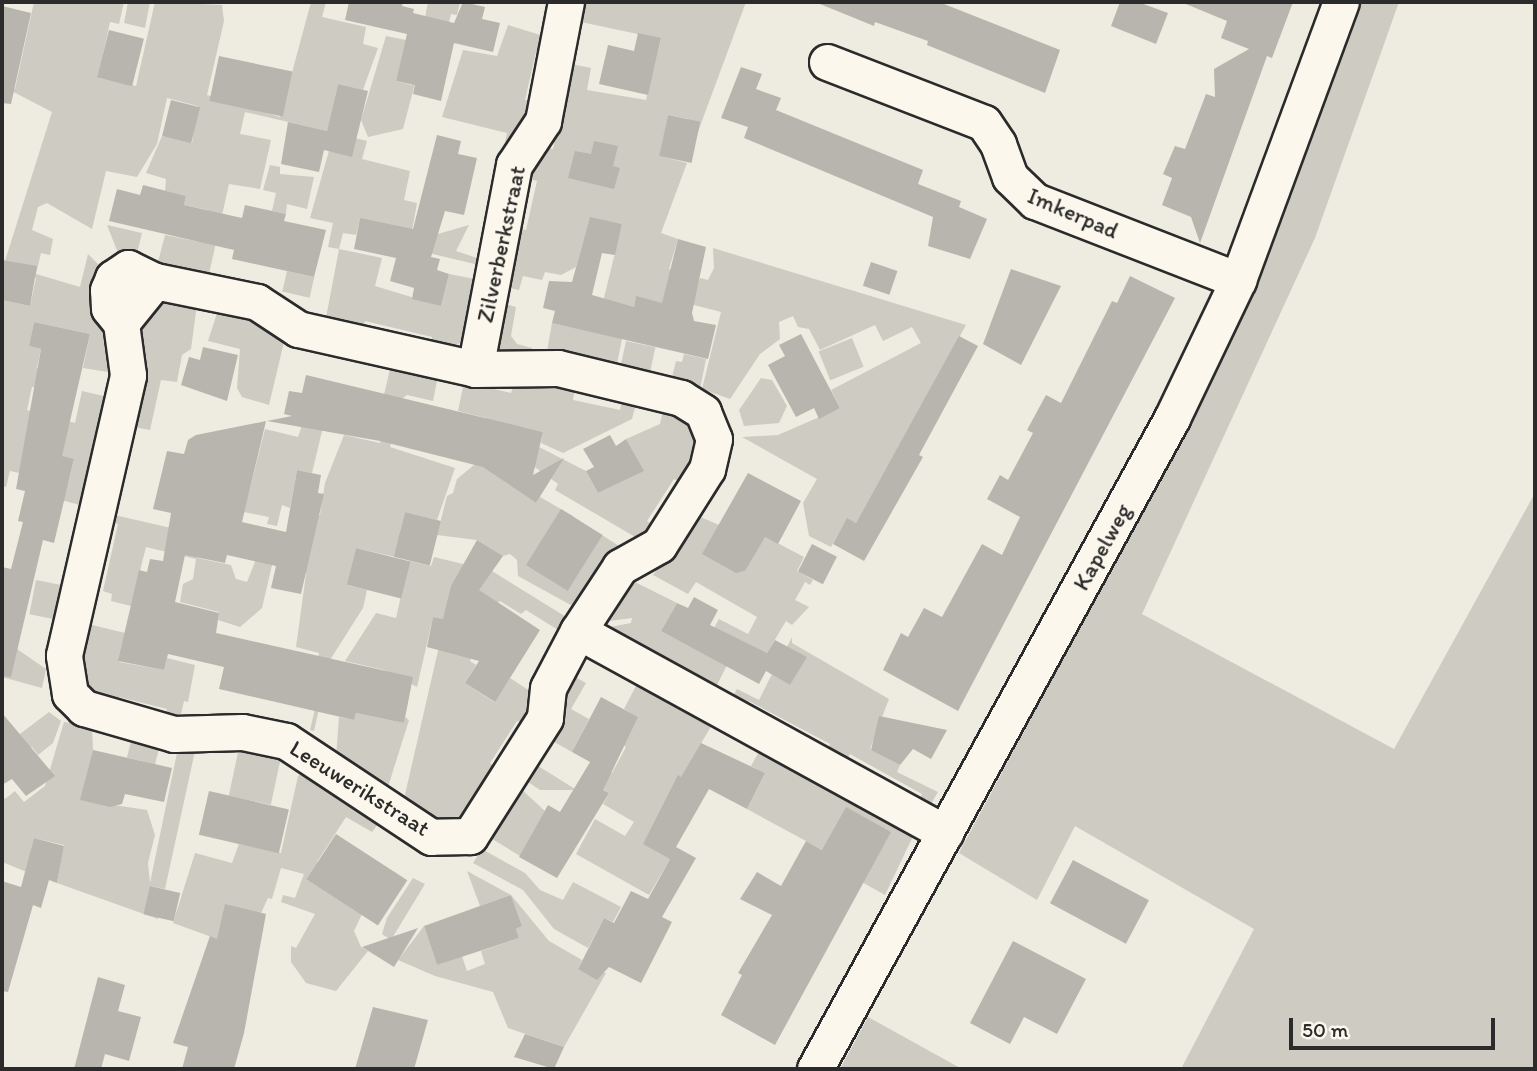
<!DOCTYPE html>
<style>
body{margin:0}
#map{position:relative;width:1537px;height:1071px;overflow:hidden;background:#eeebe0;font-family:Itim,sans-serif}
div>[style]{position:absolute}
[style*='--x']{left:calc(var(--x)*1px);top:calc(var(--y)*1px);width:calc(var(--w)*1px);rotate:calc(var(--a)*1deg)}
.green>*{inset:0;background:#cecbc2;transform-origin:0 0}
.building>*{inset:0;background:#b8b5ae;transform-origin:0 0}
.roads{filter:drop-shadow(2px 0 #2b2b2b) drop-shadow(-2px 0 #2b2b2b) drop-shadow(0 2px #2b2b2b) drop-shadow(0 -2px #2b2b2b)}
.minor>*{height:35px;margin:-17.5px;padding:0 17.5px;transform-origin:17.5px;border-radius:17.5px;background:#fbf7ec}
span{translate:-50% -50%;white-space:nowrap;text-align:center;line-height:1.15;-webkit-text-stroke:7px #fbf7ec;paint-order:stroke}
.street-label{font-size:23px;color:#2b2b2b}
.frame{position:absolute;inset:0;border:4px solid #2b2b2b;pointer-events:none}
.scale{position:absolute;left:1289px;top:1018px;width:206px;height:32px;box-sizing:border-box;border:4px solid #2b2b2b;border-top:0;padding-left:9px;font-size:21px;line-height:24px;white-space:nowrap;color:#2b2b2b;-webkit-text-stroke:5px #fbf7ec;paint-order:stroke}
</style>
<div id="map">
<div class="green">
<div style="clip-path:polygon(34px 2px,124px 2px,119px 24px,110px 22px,98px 78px,136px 86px,155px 2px,222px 5px,224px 21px,207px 95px,280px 117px,311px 2px,326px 2px,322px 17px,366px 27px,363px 44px,378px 48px,363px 90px,338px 84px,327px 131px,245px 112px,240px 134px,271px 140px,260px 189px,229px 184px,209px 274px,158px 262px,165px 235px,200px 242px,208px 210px,184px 205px,186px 196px,165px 191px,166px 179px,146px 173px,162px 136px,192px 143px,198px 106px,167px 98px,157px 144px,137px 177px,106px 171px,92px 229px,47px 203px,38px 207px,32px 230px,53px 239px,50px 255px,41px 253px,36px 274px,80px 287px,88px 254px,100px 266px,95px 277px,97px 313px,114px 373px,83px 368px,90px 334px,34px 322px,29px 346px,41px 349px,37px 368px,43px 369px,39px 388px,32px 387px,27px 410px,75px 423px,82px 391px,108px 397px,84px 506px,57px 499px,68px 484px,74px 460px,29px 475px,10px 471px,6px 487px,2px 486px,2px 300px,30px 306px,36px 278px,5px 261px,52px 112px,2px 86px,15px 89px)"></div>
<div style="clip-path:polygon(128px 2px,150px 2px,145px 28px,124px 23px)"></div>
<div style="clip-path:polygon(428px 2px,460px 2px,457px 15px,451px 14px,442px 53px,417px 76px,403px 129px,368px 137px,361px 120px,386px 36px,406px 40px,396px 81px,412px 85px)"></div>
<div style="clip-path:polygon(586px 2px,746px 2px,696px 137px,685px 135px,688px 119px,668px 115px,660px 156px,687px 163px,661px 233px,678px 239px,669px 269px,684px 272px,675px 309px,636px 297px,634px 307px,629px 306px,616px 368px,547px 351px,552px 323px,584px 330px,603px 302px,622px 224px,590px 218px,576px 267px,561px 275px,545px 272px,542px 280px,523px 276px,519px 290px,502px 286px,515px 228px,526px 230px,537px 181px,526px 178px,543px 147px,553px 149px,571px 64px,591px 68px,587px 90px,646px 100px,661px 39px,581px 22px)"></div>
<div style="clip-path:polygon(1361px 2px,1399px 2px,1315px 238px,1142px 614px,1394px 749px,1535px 493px,1535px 1069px,1181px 1069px,1254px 929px,1075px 826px,1037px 900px,959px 853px,1185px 430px,1248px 288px)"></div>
<div style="clip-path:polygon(508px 25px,550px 38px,547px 54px,536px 52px,525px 100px,535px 103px,517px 150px,504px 147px,507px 133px,442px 117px,463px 50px,497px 56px)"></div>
<div style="clip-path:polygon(334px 133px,367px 141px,362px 159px,410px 171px,404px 200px,417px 203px,410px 242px,469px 225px,456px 251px,480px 259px,479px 265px,378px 241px,360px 218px,356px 235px,343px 233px,339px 249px,382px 258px,375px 286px,441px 306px,449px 274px,475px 279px,471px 296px,478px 298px,469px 333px,462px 342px,446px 349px,430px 348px,432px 337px,365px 321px,362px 332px,325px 323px,339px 249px,328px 247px,333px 223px,310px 218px)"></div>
<div style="clip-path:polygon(270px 165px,280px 167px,280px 174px,314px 177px,307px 209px,287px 204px,286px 214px,272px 211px,276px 193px,263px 190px)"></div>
<div style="clip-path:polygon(107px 225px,142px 233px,136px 257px,118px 253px)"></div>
<div style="clip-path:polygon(713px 248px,966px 325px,856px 523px,847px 519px,831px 547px,809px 536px,803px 503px,817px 479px,742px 437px,778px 435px,840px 408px,831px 390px,921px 343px,912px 327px,883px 341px,875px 325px,820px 350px,809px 329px,798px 327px,793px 316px,779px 322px,780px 339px,760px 354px,730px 399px,702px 389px,721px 312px,690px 304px,700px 278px,708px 280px,714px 268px)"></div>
<div style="left:287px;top:271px;width:28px;height:21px;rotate:13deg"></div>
<div style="clip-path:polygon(198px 297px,191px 349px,182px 355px,177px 382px,161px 380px,150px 430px,129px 426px,132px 339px,152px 298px)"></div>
<div style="clip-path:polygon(499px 302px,516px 307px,511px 336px,517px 344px,532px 348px,531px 359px,499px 355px,496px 350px)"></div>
<div style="clip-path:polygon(220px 304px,276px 326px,274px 335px,285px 338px,269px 405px,242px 397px,237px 388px,240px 349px,208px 341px)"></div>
<div style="left:852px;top:338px;width:31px;height:36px;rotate:68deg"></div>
<div style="left:626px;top:341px;width:30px;height:29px;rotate:12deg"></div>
<div style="clip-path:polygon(684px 354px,706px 359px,700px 389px,671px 381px,676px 361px,682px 362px)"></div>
<div style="clip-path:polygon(391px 365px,438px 376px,433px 401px,407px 395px,403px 398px,390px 447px,455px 468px,437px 520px,405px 512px,400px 532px,410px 561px,431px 566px,434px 557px,492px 571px,571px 620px,563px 633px,526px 610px,521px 614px,500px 601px,496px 604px,470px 661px,476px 665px,465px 683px,494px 702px,510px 678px,536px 695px,529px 726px,517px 721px,490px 763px,500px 771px,469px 819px,446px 829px,404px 799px,445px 620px,433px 617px,417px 687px,384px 670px,345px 661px,376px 613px,396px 618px,409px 560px,356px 548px,347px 585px,367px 590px,363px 608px,330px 660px,314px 731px,310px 730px,322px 679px,315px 672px,319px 653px,296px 647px,306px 574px,303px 512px,320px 515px,325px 483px,344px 435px,380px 443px,382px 435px,375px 433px)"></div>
<div style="clip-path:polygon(761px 378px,772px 380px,787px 406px,779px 423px,744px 426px,739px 410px)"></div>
<div style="clip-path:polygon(548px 380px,575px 386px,573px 400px,620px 410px,623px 397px,637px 400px,632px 419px,563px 453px,541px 443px,543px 432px,522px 427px,539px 447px,586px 471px,598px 493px,643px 471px,626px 439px,660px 424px,664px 406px,692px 426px,698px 446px,684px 485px,674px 479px,647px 521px,657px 527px,642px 541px,555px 490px,558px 484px,528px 462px,501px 479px,536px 503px,540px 497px,573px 516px,538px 572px,566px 590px,602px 535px,619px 546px,578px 609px,518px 576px,517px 560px,510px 554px,503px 556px,477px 540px,437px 535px,447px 496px,453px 493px,457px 479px,474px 465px,486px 418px,458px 411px,464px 382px,511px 393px,513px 387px)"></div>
<div style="clip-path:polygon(303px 422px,323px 427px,312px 473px,297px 470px,290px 508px,282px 505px,277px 526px,267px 524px,269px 517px,244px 512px,265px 429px,298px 437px)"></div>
<div style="clip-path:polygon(110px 514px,193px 533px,198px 539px,197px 558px,231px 565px,236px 579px,247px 582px,262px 544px,276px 548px,262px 608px,240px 627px,218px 620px,219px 612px,180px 602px,183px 584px,193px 579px,196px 559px,146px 547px,131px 606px,111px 601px,112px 594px,103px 591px,118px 524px,108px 522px)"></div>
<div style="clip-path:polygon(696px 515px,719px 525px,741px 572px,745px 571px,762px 535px,804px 557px,797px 571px,813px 580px,810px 585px,805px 582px,795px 600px,809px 607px,792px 625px,786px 621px,767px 653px,709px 637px,719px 619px,748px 634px,757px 617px,696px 582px,688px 594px,653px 575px)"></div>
<div style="clip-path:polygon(629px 579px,677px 603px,661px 631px,688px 645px,732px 655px,713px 693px,611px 632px,610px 627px,631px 623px,632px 618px,609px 621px)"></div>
<div style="left:36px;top:580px;width:31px;height:35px;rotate:11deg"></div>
<div style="clip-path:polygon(84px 623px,125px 633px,119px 662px,164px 670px,167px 658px,195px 665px,188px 702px,184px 701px,180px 718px,165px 718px,167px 709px,119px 697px,116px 707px,96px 701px,79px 681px)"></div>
<div style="clip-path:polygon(792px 637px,792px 643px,889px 699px,870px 749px,900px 765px,897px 772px,938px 792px,929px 807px,918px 803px,922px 794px,850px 754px,844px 764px,826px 754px,830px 744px,749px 701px,744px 710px,730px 702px,737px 689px,759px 700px,772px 674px,790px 685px,799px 669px,781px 659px)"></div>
<div style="clip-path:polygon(17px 649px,46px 669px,42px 688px,2px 677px,2px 660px,14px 663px)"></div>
<div style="clip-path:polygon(568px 673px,586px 683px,571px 709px,589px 719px,572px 752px,551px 740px,567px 714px,556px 706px)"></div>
<div style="clip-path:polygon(638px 682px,713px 723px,689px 764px,688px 780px,679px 776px,670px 859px,649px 895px,576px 854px,595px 819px,625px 836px,634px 822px,603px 804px,609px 793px,587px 780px,600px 767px,612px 773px,626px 747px,622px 744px,637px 717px,624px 709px)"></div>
<div style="clip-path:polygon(49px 712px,61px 721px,53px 743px,38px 755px,32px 747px,26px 750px,16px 737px)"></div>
<div style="clip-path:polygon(356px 713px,404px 723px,405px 717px,409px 720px,387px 790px,336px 757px,339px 717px,354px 720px)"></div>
<div style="clip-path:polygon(64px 722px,92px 728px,93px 750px,81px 800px,147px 810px,155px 835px,148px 863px,150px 883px,178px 748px,195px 751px,165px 889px,150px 886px,160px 911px,158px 919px,57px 883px,64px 845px,34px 838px,31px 850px,42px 878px,2px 862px,2px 795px,5px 799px,15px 791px,24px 802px,45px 786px)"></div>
<div style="left:132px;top:737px;width:29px;height:21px;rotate:14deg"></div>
<div style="left:240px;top:743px;width:43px;height:54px;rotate:12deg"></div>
<div style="clip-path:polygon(761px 748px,915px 832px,885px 895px,826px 862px,830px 854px,747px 809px,765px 773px,751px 766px)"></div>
<div style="clip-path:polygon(535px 764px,575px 789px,578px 790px,540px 790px,525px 780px)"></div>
<div style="clip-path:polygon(304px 773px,381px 820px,372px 832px,346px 817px,317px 862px,335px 897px,362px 914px,354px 931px,361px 947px,368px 951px,336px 991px,306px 983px,291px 962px,291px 946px,296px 948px,315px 914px,281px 902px,283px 895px,295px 898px,304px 874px,281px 868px,272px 899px,268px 898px,261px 913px,217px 939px,173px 923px,195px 853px,232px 863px,239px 844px,281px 853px,298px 776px)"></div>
<div style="clip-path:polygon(520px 788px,545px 811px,520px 856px,489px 837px)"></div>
<div style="clip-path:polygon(482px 849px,525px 873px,540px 890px,563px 900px,573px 882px,621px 907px,613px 922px,604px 918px,588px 948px,554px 929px,523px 890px,473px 863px)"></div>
<div style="clip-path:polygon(467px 871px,511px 895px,549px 941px,582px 960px,578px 969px,606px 973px,564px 1047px,508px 1028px,493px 992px,435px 976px,398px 960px,424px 926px,437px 965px,462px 956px,467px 971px,485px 964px,481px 951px,519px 938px,516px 929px,522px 926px,511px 895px,480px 906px)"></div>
<div style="clip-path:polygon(413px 878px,425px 884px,391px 940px,382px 934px,387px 918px)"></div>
<div style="clip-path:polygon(868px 1017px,962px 1069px,840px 1069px)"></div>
</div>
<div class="building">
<div style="clip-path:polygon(349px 2px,403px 2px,402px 6px,414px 9px,413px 13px,454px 23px,463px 2px,485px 7px,482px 19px,500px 23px,493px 52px,454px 43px,441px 101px,413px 94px,415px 85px,396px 81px,407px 34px,345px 20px)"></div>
<div style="clip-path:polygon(815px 2px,939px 2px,1060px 50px,1045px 93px,927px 45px,928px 41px,875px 22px,874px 26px)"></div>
<div style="clip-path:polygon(1120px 2px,1138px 2px,1168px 13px,1156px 44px,1111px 26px)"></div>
<div style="clip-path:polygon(1181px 2px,1293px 2px,1272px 58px,1267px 56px,1200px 243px,1191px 217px,1162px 205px,1172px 178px,1163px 174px,1175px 146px,1185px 149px,1206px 94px,1215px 97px,1214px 69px,1249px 49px,1221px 38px,1227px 21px)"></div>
<div style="clip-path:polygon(2px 6px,31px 13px,11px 104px,2px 103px)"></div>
<div style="left:109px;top:30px;width:36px;height:49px;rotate:14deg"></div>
<div style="clip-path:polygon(638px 33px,661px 38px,648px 95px,599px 84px,608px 45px,634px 51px)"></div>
<div style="left:219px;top:56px;width:75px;height:46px;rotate:12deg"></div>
<div style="clip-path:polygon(741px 67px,762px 74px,756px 89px,781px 98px,776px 110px,923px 170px,918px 184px,961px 201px,959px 207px,987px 219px,970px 259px,928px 246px,933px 217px,744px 138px,748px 127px,721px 118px)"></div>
<div style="clip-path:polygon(338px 84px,368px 91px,352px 157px,324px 150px,319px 172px,281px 164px,288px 122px,327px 131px)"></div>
<div style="left:171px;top:100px;width:30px;height:37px;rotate:14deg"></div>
<div style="left:668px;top:115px;width:33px;height:42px;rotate:12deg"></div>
<div style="clip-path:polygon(437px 135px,461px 141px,458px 154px,477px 158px,464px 215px,445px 211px,431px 257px,440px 259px,437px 270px,449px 274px,441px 306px,412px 299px,414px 288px,390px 281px,396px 258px,354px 249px,360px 218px,413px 229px)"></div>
<div style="clip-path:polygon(594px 141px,618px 146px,613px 166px,620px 168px,614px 189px,568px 178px,575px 151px,591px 154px)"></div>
<div style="clip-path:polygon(143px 185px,186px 196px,184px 205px,242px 218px,245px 205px,286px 214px,284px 221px,326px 230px,314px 277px,232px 259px,234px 250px,109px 221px,117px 189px,140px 195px)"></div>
<div style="clip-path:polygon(590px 217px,622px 224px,615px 255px,602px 253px,592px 295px,634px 307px,636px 296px,662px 303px,678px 239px,706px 247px,692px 313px,694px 321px,716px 325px,708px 359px,552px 323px,555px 311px,543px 308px,549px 281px,572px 282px)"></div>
<div style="clip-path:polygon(2px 260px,37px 266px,30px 306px,2px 300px)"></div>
<div style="left:871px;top:262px;width:28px;height:25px;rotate:19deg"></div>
<div style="clip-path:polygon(1011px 269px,1061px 286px,1021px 365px,983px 344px)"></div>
<div style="clip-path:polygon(1130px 276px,1175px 298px,958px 711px,883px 670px,901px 633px,908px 637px,924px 608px,942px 617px,982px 544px,1002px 555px,1020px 517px,987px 499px,1000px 475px,1008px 480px,1033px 433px,1027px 430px,1046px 395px,1061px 403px,1112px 301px,1117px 303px)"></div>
<div style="clip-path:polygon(34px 322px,90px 334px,62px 456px,74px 459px,68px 484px,54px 543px,43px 540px,11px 677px,2px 676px,2px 567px,11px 569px,23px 522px,18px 521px,25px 491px,16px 489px,41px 349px,29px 346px)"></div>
<div style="clip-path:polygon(801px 334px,840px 408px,819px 419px,814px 408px,796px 417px,768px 365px,785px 356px,779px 345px)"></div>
<div style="clip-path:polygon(959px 336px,978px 346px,919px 455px,923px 457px,864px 561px,833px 544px,847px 518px,856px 523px)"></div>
<div style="clip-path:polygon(203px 347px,238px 355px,227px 401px,181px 385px,189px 357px,200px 360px)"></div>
<div style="clip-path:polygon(306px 375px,543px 432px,533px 475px,564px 458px,536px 503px,483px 467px,380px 441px,267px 421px,292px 416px,284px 414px,289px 391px,302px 393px)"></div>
<div style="clip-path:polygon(266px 421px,242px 522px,286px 532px,297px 470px,321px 475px,318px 493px,324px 494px,301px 594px,271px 588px,276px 566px,227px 555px,225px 563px,185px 555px,175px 602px,219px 613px,216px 633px,413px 677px,404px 723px,356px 713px,354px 720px,219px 689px,224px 667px,168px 654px,164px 670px,118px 661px,139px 570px,147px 572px,150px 559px,163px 561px,171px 513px,153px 509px,167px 451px,184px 454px,188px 440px,196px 435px)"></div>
<div style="clip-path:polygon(610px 435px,616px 446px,626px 439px,644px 471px,598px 493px,586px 471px,594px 467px,583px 449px)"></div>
<div style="clip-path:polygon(748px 473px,801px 501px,778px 544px,765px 537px,745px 571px,736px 573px,702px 554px)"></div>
<div style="left:561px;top:509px;width:49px;height:66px;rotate:32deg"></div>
<div style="left:405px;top:512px;width:37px;height:46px;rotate:14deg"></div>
<div style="clip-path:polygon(477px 540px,503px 556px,479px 590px,540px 630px,495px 702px,465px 683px,479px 661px,427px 647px,433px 617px,443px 619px,451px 586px)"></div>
<div style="left:812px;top:544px;width:28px;height:31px;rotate:27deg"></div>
<div style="left:356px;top:548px;width:56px;height:38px;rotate:14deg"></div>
<div style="clip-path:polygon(694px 597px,718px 610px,710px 625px,767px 653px,775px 640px,807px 657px,790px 685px,766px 671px,759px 684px,661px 631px,677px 603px,688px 608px)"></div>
<div style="clip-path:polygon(601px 697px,638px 717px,603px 790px,609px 793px,557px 878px,519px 857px,548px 805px,560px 812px,590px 762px,572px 752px)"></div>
<div style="clip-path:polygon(2px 713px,55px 776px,26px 796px,12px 779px,2px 785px)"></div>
<div style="clip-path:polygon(879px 716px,947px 730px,931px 759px,913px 749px,900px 765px,871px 750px)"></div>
<div style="clip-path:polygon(701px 743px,765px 773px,747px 809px,709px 789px,676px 847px,696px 858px,662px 917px,672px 922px,641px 983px,609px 967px,597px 980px,578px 969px,604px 918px,614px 923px,631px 891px,648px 899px,670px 859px,643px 844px,678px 775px,681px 777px)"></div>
<div style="clip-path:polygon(93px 750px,172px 768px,164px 802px,125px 794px,122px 804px,110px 807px,80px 800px)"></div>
<div style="left:209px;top:791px;width:82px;height:45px;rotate:13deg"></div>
<div style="clip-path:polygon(846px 807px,891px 832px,775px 1045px,721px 1015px,742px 975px,738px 973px,772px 915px,740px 899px,757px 872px,781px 886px,806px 841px,822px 850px)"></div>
<div style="left:336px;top:834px;width:85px;height:54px;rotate:33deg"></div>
<div style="clip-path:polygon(34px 838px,64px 846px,57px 883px,49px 880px,41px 908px,33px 905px,8px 992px,2px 991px,2px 881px,21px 887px)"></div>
<div style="left:1073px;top:860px;width:86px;height:49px;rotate:28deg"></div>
<div style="left:150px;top:886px;width:31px;height:29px;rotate:13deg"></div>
<div style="clip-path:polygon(511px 895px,522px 926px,516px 929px,519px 938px,437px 965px,424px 926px)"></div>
<div style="clip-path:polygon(225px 904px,266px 914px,244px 1033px,234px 1069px,182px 1069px,188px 1047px,173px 1043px,210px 936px,217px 939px)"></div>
<div style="clip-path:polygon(418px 928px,394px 967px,362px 947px)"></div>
<div style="clip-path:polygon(1013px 941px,1086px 979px,1057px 1034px,1024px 1017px,1010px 1044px,970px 1023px)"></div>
<div style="clip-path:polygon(98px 977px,125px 985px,118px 1011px,141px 1017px,129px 1061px,105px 1054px,101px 1069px,74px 1069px)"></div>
<div style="clip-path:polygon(373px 1007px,428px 1020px,414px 1069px,355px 1069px)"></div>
<div style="clip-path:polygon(525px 1034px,564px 1047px,554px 1069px,514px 1057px)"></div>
</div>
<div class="roads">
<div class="minor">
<div style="--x:827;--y:62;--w:168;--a:21.2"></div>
<div style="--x:984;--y:123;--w:25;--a:56"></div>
<div style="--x:998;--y:144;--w:35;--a:70"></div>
<div style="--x:1010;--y:177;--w:35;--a:44"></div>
<div style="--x:1035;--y:201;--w:218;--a:21.3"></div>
<div style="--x:155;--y:281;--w:104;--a:11.6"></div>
<div style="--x:257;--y:302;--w:49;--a:33.4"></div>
<div style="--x:298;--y:329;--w:181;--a:12.7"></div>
<div style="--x:475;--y:369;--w:83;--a:-0.7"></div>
<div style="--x:558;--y:368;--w:127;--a:13.7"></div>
<div style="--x:681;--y:398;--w:26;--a:32"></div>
<div style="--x:703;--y:412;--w:29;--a:68"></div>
<div style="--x:714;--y:439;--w:31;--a:103"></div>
<div style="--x:707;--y:469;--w:90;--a:122.3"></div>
<div style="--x:659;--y:545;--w:45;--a:150.6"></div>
<div style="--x:620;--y:567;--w:77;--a:123.3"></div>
<div style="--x:578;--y:631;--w:64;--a:117.8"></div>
<div style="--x:548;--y:688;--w:30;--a:96"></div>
<div style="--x:545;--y:718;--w:140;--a:122.4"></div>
<div style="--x:470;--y:836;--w:39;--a:179"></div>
<div style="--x:431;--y:837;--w:174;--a:-146.5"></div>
<div style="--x:286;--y:741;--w:45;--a:-168.4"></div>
<div style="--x:242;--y:732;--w:68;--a:178.3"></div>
<div style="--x:174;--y:734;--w:94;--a:-163.9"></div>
<div style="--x:84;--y:708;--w:20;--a:-135"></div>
<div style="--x:70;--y:694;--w:39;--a:-99"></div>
<div style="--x:64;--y:655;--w:287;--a:-77.1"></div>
<div style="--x:128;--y:375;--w:52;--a:-97.7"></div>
<div style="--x:121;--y:323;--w:54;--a:-51"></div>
<div style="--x:121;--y:323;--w:19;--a:-129"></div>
<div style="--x:109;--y:308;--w:18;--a:-93"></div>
<div style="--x:108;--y:290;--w:13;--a:-67"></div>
<div style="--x:113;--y:278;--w:18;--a:-34"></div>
<div style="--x:128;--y:268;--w:30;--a:26"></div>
<div style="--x:475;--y:369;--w:208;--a:-79.2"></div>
<div style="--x:514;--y:165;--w:53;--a:-56.6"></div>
<div style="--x:543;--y:121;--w:121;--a:-79.1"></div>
<div style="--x:578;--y:631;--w:419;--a:28.8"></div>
<div style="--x:815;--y:1069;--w:742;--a:-61.26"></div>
<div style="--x:1172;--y:418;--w:153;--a:-64.4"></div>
<div style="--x:1238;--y:280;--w:296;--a:-69.7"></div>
</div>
</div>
<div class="street-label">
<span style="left:1073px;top:213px;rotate:23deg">Imkerpad</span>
<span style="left:501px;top:244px;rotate:-78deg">Zilverberkstraat</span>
<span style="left:1102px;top:547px;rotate:-61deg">Kapelweg</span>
<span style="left:360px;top:788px;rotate:32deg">Leeuwerikstraat</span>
</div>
<div class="frame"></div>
<div class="scale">50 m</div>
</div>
